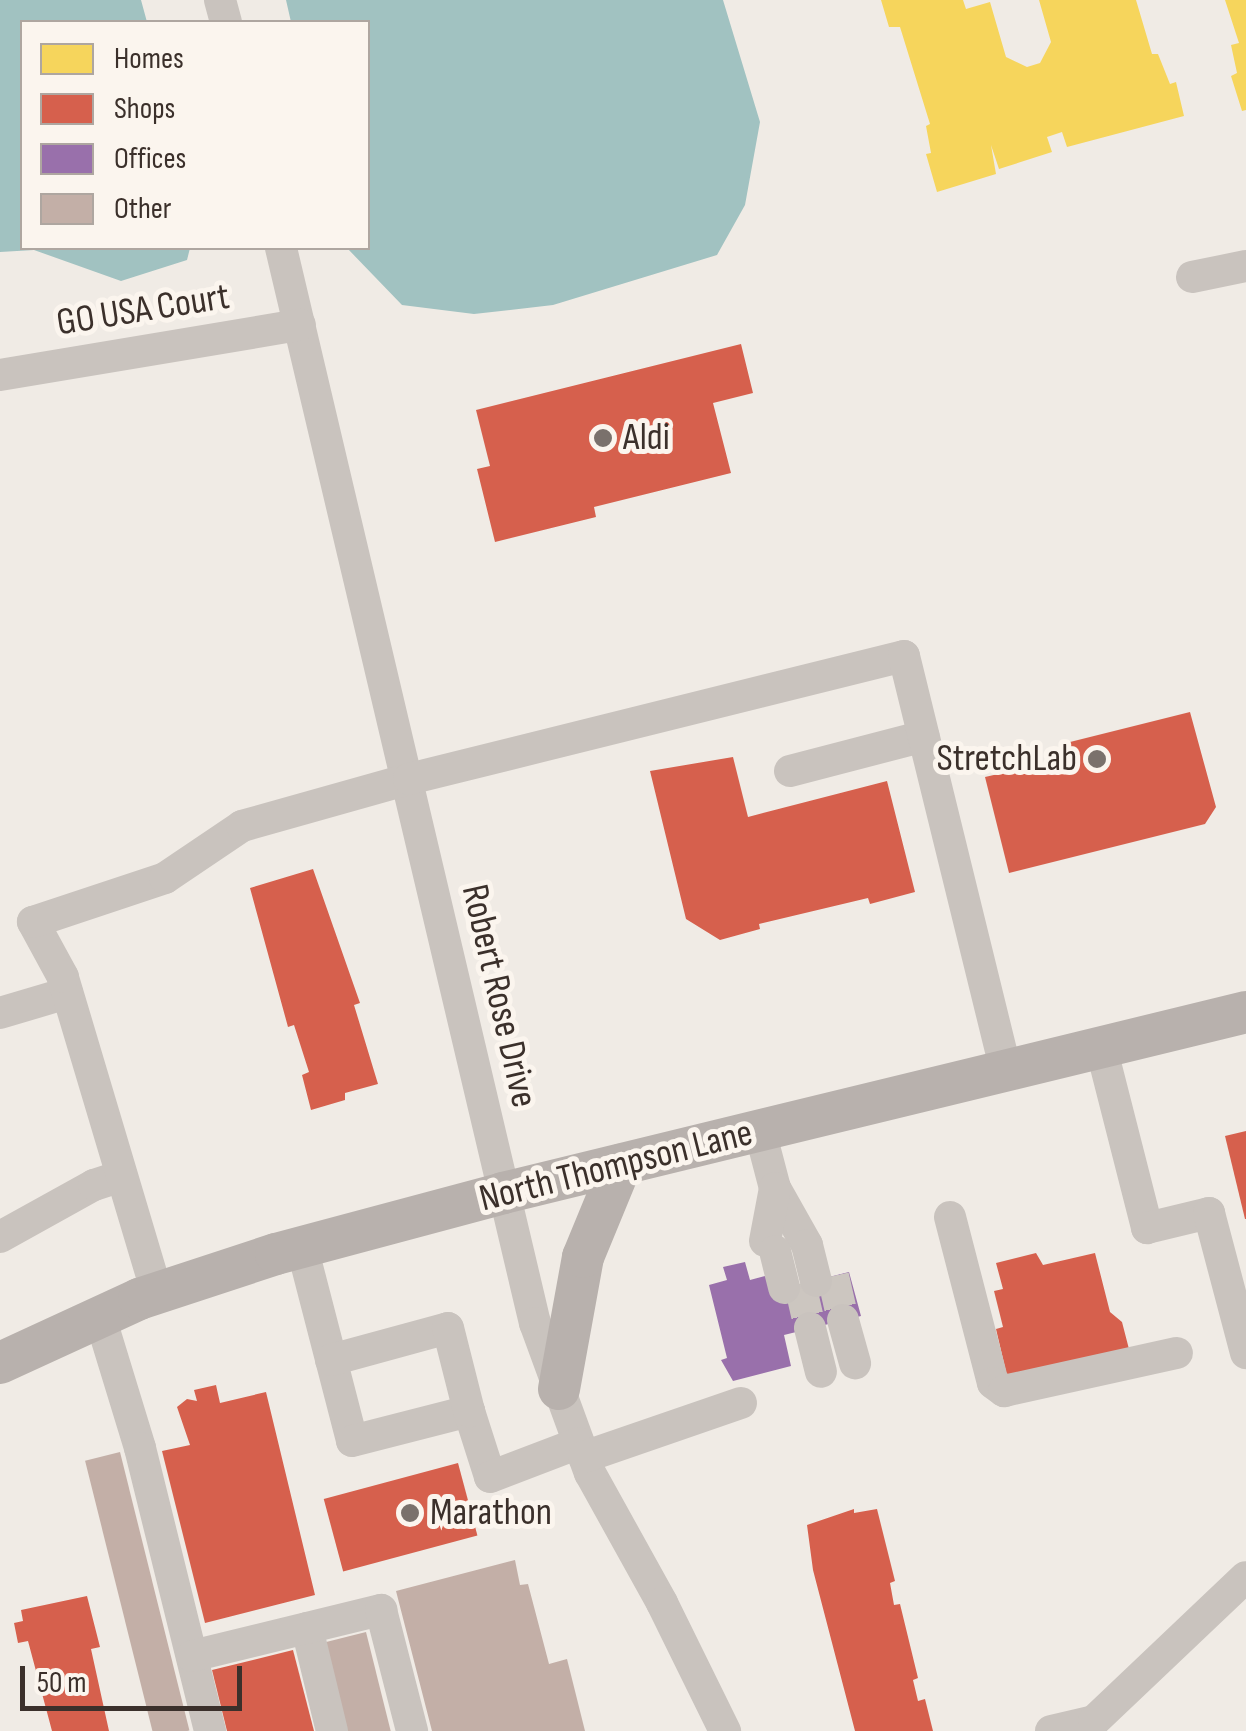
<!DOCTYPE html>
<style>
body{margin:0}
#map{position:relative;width:1246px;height:1731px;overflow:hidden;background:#f0ebe5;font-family:"Sofia Sans Condensed",sans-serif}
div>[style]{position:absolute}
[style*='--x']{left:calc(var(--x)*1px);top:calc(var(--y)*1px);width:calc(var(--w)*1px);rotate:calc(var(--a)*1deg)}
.water>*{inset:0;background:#a1c2c1}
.homes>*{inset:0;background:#f6d55c}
.shops>*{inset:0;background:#d6604d;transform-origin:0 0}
.offices>*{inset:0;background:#9970ab}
.building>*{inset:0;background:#c3afa7;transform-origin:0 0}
.minor-tunnel>*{height:32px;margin-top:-16px;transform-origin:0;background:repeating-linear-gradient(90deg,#ccc6c0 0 32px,transparent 0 48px)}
.minor>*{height:32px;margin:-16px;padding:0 16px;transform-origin:16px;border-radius:16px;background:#c9c3be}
.major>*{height:42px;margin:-21px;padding:0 21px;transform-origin:21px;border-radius:21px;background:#b8b1ad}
.dots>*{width:28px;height:28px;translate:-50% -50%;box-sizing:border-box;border:5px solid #fbf5ee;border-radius:50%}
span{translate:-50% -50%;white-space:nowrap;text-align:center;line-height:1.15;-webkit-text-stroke:10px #fbf5ee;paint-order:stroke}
.street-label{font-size:38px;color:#3b302b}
.poi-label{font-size:38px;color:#3b302b}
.left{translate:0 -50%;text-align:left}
.right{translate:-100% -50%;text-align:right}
.legend{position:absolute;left:20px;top:20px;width:350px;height:230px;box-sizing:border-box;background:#fbf5ee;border:2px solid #aea6a0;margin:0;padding:12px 18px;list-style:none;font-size:30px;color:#3b302b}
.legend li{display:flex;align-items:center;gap:20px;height:50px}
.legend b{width:50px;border:2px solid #aea6a0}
.scale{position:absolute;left:20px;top:1666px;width:222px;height:45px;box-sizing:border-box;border:5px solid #3b302b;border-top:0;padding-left:12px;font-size:30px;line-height:35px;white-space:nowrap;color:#3b302b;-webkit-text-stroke:8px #fbf5ee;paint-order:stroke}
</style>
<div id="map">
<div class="water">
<div style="clip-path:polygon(0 0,141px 0,147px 22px,22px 22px,22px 248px,190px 248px,187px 260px,121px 281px,34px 250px,0 252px)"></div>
<div style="clip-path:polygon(286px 0,723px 0,760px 122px,745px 205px,717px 255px,553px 305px,474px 314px,402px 305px,347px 248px,368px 248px,368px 22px,291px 22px)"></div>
</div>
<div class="homes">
<div style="clip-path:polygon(881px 0,963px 0,966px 9px,990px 2px,1006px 57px,1027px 67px,1040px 63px,1051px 42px,1039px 0,1136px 0,1152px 54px,1158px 54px,1170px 84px,1176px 82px,1184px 116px,1067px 147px,1062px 132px,1047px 137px,1052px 152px,999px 169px,991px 145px,996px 174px,937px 192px,926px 154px,931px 153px,926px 126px,930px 124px,900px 27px,889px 27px)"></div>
<div style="clip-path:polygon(1225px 0,1246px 0,1246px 110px,1242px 111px,1231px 76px,1237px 73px,1231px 45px,1239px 43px)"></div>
</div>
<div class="shops">
<div style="clip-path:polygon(741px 344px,753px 393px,713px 403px,731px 473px,594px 507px,596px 517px,495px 542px,477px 469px,490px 466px,476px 410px)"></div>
<div style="clip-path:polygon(1190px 712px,1216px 807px,1205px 824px,1009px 873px,985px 777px,1070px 758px,1066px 743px)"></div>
<div style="clip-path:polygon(733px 757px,748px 817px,887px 781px,915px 892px,870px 904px,868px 898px,759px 924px,760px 929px,720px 940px,686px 919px,650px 771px)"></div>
<div style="clip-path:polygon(313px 869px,360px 1003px,354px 1005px,378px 1084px,345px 1093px,345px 1100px,311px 1110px,302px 1075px,309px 1072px,294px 1025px,288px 1027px,250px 888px)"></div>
<div style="clip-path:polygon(1246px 1131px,1246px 1219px,1245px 1219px,1225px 1136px)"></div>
<div style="clip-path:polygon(1036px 1253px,1043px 1265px,1095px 1253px,1110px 1312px,1122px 1322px,1130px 1353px,1007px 1376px,996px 1329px,1003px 1327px,994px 1291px,1003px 1289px,996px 1263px)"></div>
<div style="clip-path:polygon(216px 1385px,220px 1403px,266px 1392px,315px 1595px,205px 1623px,162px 1451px,190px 1445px,177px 1407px,187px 1399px,197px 1401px,194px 1390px)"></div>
<div style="left:458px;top:1463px;width:75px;height:139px;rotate:75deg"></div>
<div style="clip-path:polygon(854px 1509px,854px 1513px,877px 1509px,895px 1581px,890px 1583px,894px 1605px,900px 1604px,918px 1678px,913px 1680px,918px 1701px,925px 1699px,933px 1731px,855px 1731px,813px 1570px,807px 1525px)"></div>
<div style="clip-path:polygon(87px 1596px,100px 1647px,91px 1649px,109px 1731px,52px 1731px,28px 1641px,18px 1643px,14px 1623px,23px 1621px,21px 1610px)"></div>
<div style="clip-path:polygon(293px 1650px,314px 1731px,227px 1731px,212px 1670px)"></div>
</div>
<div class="offices">
<div style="clip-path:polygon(745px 1262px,750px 1280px,769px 1275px,773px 1291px,849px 1272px,861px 1316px,784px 1335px,791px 1366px,733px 1381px,721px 1360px,727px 1358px,709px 1285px,727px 1280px,723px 1267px)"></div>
</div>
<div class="building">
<div style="left:120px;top:1452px;width:287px;height:36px;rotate:76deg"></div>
<div style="clip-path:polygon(515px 1560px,520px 1585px,528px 1584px,549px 1664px,567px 1659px,585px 1731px,432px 1731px,396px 1591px)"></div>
<div style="left:366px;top:1632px;width:102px;height:42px;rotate:76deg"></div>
</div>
<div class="minor-tunnel">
<div style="--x:833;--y:1276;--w:45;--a:77.2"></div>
<div style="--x:800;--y:1284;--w:45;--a:77.2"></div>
</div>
<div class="minor">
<div style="--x:220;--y:0;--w:23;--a:75"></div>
<div style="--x:281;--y:248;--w:1105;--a:76.71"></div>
<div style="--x:535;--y:1323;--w:160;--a:69.9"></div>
<div style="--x:590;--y:1473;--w:149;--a:61"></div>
<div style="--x:662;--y:1603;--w:143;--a:63.8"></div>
<div style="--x:1192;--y:277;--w:55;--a:-11.5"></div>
<div style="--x:0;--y:375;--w:304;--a:-9.5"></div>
<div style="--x:790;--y:771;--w:138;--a:-14.6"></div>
<div style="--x:0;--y:1013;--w:70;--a:-16.6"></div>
<div style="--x:1101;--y:1047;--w:187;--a:75.7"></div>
<div style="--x:1147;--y:1228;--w:64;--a:-13.6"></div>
<div style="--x:1209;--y:1213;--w:145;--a:75.2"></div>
<div style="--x:760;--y:1131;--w:59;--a:75.3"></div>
<div style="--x:775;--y:1188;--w:65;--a:60.7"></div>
<div style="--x:807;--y:1245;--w:37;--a:76"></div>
<div style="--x:950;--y:1217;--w:171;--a:75.5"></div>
<div style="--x:993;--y:1383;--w:14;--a:36"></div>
<div style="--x:1004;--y:1391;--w:177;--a:-12.4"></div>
<div style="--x:0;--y:1237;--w:107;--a:-29"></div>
<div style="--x:94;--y:1185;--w:29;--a:-18"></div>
<div style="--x:765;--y:1241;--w:54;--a:-79.3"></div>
<div style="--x:302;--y:1247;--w:200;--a:75.5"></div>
<div style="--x:352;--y:1441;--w:121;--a:-14.4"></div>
<div style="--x:469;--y:1411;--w:69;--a:72.3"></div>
<div style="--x:490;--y:1477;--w:95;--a:-20.9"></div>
<div style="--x:775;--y:1251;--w:38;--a:76"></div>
<div style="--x:157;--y:1293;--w:330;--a:-106.6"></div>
<div style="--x:63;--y:977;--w:63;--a:-118.6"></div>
<div style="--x:33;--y:922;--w:139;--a:-18.4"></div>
<div style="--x:165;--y:878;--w:93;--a:-34"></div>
<div style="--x:242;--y:826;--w:173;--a:-15.7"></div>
<div style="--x:409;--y:779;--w:510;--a:-13.95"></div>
<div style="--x:904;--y:656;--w:426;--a:76.2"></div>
<div style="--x:100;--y:1317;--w:137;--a:73"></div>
<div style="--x:140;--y:1448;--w:292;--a:76.1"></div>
<div style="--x:843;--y:1320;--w:45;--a:74.4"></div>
<div style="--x:810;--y:1328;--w:45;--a:76"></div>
<div style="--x:331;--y:1360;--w:121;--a:-15.3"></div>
<div style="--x:448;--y:1328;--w:86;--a:75.8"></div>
<div style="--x:584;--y:1457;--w:166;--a:-19"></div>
<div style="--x:307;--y:1628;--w:106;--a:76.4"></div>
<div style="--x:192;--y:1656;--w:195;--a:-13.7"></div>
<div style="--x:381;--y:1610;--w:125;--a:75.6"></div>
<div style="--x:1051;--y:1731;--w:44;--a:-13.1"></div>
<div style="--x:1094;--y:1721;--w:209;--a:-43.5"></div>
</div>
<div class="major">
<div style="--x:0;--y:1363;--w:153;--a:-24.7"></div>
<div style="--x:139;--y:1299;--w:144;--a:-18.2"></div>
<div style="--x:276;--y:1254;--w:235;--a:-15"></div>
<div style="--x:503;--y:1193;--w:765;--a:-13.69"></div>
<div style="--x:559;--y:1389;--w:134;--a:-79.7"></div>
<div style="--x:583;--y:1257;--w:100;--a:-67.6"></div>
</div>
<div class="dots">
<div style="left:603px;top:438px;background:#7a716c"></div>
<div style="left:1097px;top:759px;background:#7a716c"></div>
<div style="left:410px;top:1513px;background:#7a716c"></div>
</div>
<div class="street-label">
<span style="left:143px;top:310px;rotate:-9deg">GO USA Court</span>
<span style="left:499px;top:996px;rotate:77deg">Robert Rose Drive</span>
<span style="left:616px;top:1166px;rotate:-14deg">North Thompson Lane</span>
</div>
<div class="poi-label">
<span class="left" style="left:623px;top:438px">Aldi</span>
<span class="right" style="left:1077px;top:759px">StretchLab</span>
<span class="left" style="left:430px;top:1513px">Marathon</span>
</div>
<ul class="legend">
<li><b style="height:28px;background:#f6d55c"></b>Homes</li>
<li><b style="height:28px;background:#d6604d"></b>Shops</li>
<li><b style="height:28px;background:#9970ab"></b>Offices</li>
<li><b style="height:28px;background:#c3afa7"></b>Other</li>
</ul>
<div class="scale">50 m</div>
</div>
